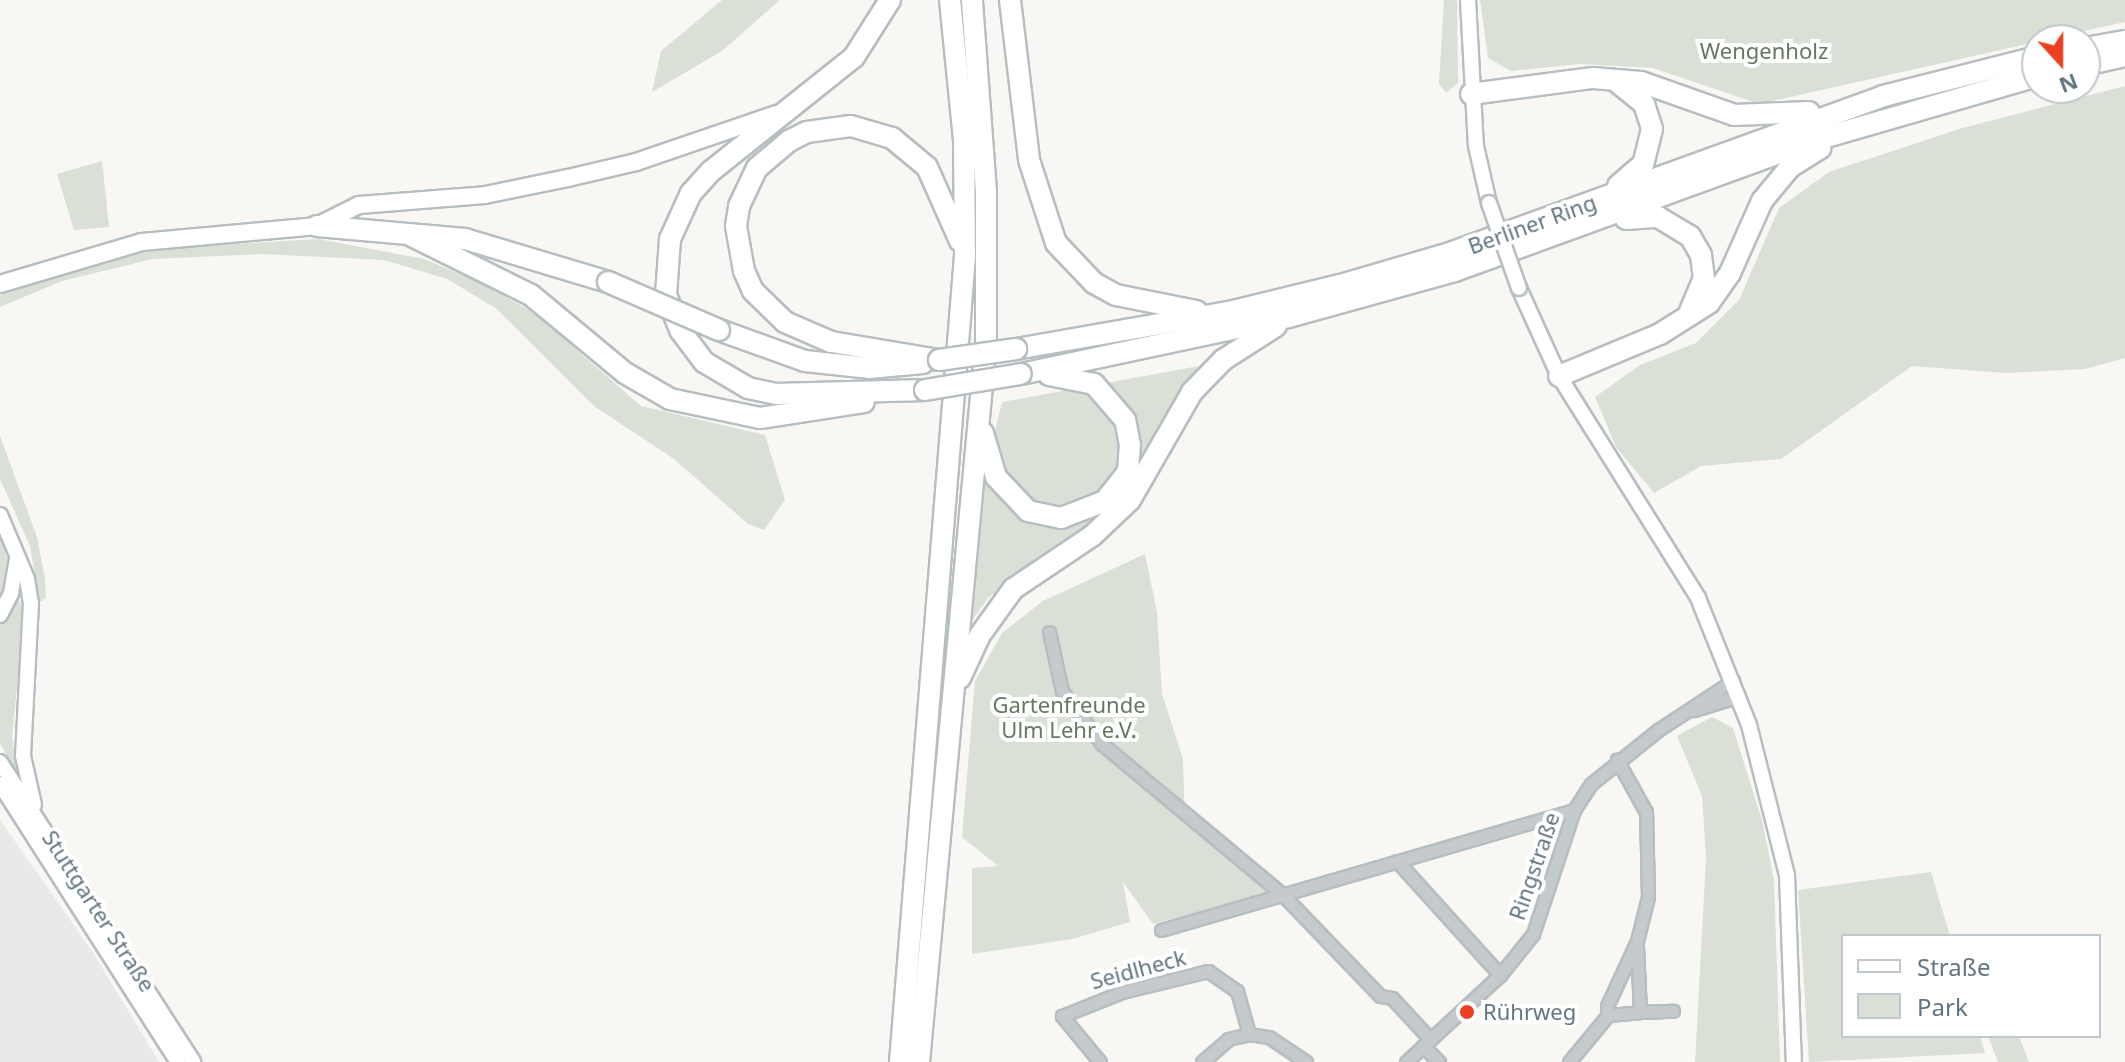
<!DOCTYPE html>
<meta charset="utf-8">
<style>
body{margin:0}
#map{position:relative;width:2125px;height:1062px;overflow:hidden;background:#f8f7f4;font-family:"Noto Sans",sans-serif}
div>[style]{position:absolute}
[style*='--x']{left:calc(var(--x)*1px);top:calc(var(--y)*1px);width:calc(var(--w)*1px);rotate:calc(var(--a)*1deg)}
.built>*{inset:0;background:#e8e9e8}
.green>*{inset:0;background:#dae0d5}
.roads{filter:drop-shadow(2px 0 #b7bec1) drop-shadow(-2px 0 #b7bec1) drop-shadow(0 2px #b7bec1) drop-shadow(0 -2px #b7bec1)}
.street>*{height:11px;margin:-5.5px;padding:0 5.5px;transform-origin:5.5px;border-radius:5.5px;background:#c5cacc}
.secondary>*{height:14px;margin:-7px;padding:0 7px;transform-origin:7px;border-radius:7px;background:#fff}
.primary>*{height:16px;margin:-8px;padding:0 8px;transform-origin:8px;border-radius:8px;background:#fff}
.highway>*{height:20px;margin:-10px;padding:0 10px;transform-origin:10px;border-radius:10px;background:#fff}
.bridges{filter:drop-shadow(2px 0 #b7bec1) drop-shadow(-2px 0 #b7bec1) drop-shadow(0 2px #b7bec1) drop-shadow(0 -2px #b7bec1)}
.secondary-bridge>*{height:14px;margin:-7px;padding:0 7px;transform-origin:7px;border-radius:7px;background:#fff}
.highway-bridge>*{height:20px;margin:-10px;padding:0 10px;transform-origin:10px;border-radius:10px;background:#fff}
.dots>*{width:22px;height:22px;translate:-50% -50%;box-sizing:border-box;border:4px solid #fff;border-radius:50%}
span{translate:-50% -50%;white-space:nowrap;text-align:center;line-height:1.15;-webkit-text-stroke:8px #fff;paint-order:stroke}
.park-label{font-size:22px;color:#667960}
.street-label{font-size:22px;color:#617681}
.poi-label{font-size:22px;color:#617681}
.left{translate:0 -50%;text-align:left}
.legend{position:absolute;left:1841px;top:934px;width:260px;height:104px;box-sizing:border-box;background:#fff;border:2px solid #c0c8cd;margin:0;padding:10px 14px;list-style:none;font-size:24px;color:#617681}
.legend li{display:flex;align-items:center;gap:16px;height:40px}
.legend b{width:40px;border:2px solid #c0c8cd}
.north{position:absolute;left:2021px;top:24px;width:80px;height:80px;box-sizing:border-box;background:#fff;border:2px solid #c0c8cd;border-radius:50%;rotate:159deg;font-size:22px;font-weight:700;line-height:32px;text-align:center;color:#617681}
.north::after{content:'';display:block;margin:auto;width:28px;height:36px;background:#ec4021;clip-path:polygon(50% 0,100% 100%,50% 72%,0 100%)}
</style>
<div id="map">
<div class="built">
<div style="clip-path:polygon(0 820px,92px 951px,159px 1062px,0 1062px)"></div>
</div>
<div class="green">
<div style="clip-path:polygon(722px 0,780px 0,722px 51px,652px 92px,661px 51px)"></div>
<div style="clip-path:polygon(1444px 0,1457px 0,1458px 83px,1446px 93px,1439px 84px)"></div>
<div style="clip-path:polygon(1480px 0,2125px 0,2125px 22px,1759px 104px,1653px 68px,1580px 64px,1511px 71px,1488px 58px)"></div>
<div style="clip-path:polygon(2125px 86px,2125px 358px,2085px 369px,2006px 373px,1912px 366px,1781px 459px,1701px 466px,1654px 493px,1616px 447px,1595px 397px,1640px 365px,1696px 343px,1739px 300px,1779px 208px,1829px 172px,1959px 129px)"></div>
<div style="clip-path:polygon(102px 161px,109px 227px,74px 230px,57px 174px)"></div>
<div style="clip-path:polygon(318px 239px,424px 259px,474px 280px,533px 312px,641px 406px,765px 435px,785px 500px,764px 530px,748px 524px,674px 459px,594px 406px,497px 309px,447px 279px,384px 260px,262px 254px,153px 259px,62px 281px,0 307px,0 295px,53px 274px,165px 248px)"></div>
<div style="clip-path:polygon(1199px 366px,1133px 486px,1085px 529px,989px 597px,971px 622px,983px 480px,1002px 402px)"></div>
<div style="clip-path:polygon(0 436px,37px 537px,45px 579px,46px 598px,40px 602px,30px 546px,0 479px)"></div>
<div style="clip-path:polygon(0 536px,24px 616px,12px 737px,17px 771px,0 744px)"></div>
<div style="clip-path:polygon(1145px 554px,1157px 612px,1162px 694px,1183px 759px,1185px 823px,1271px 892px,1153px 924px,1123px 882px,1130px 922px,1072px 939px,972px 954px,972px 868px,998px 866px,962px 837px,975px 681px,1002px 633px,1043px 601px)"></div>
<div style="clip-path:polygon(1712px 717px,1733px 728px,1762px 820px,1774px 880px,1780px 1062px,1695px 1062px,1706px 858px,1702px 796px,1677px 736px)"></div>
<div style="clip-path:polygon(1931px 872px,1950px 936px,1843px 936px,1843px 1036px,1980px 1036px,1985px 1053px,1809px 1062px,1798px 890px)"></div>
<div style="clip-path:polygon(1988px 1036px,2019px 1036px,2029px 1062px,1998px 1062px)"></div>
</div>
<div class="roads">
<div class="street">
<div style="--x:1049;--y:632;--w:60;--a:77.6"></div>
<div style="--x:1062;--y:691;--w:66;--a:53"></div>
<div style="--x:1102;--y:744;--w:233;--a:39.8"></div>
<div style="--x:1281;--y:893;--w:143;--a:46.1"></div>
<div style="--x:1380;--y:996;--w:12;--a:9"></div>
<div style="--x:1392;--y:998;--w:56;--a:47.2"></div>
<div style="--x:1694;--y:710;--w:47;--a:-17.3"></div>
<div style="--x:1397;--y:861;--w:154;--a:47.9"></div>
<div style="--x:1161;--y:930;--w:430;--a:-16.2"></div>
<div style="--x:1640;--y:1012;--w:33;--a:-2"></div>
<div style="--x:1608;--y:1015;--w:32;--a:-5"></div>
<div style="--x:1640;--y:1012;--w:66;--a:-92.6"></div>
<div style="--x:1423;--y:1046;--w:23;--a:45"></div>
<div style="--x:1100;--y:1062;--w:60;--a:-129.6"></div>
<div style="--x:1062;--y:1016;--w:65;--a:-21.8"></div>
<div style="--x:1122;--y:992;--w:89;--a:-13.7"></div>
<div style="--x:1208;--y:971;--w:35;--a:35"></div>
<div style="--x:1237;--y:991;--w:45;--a:74.4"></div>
<div style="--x:1202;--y:1062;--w:35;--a:-41"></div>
<div style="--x:1228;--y:1039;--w:22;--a:-13"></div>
<div style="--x:1249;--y:1034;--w:20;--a:9"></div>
<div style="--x:1269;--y:1037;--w:45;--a:34"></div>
<div style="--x:1406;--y:1062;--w:128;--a:-42.8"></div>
<div style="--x:1500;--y:975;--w:53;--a:-51.2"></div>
<div style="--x:1533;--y:934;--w:131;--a:-71.7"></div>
<div style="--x:1574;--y:810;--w:31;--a:-57"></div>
<div style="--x:1591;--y:784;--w:86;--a:-38.9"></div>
<div style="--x:1658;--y:730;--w:90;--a:-33.2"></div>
<div style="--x:1569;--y:1062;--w:61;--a:-50.3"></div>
<div style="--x:1608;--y:1015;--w:9;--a:-96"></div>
<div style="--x:1607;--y:1006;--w:72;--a:-65.2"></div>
<div style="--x:1637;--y:941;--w:45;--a:-76"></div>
<div style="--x:1648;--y:897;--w:85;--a:-91.3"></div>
<div style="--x:1646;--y:812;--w:60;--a:-119.1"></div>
</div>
<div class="secondary">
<div style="--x:1468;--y:0;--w:146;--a:86.9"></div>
<div style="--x:1476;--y:146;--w:58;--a:77.2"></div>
<div style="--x:1519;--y:288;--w:97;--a:65.6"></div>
<div style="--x:1559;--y:376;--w:262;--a:57.9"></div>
<div style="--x:1698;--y:598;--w:137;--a:68.1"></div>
<div style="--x:1749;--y:725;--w:155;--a:75.8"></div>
<div style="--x:1787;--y:875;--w:187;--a:87.9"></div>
<div style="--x:0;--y:515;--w:69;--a:67.1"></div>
<div style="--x:27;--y:579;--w:24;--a:81"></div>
<div style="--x:31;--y:603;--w:153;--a:93"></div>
<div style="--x:23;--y:756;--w:50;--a:77.3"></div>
<div style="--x:0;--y:615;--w:25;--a:-63"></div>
<div style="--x:11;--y:593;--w:36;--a:-80"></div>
<div style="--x:0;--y:762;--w:357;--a:57.2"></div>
<div style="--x:0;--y:784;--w:330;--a:57.4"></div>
</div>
<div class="primary">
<div style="--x:0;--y:284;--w:148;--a:-16.5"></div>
<div style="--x:142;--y:242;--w:176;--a:-5.2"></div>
<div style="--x:317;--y:226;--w:47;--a:-26.6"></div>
<div style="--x:359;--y:205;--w:126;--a:-4.5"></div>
<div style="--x:485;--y:195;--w:85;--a:-11.6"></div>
<div style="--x:568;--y:178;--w:70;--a:-13.2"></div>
<div style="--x:636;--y:162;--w:148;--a:-18.9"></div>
</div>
<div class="highway">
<div style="--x:890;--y:0;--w:67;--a:122.3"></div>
<div style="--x:854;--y:57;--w:183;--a:141.4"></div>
<div style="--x:711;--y:171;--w:30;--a:132"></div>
<div style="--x:691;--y:193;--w:51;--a:114.5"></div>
<div style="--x:670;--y:239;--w:56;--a:94.1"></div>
<div style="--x:666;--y:295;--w:38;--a:68"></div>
<div style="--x:680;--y:330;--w:40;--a:53"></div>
<div style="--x:704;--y:362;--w:51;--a:30.6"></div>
<div style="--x:748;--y:388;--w:29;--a:12"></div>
<div style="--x:776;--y:394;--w:149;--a:-1.5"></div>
<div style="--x:1010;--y:0;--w:161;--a:83.2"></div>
<div style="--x:1029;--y:160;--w:87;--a:72"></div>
<div style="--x:1056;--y:243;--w:55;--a:46.5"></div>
<div style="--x:1094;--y:283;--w:25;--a:29"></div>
<div style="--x:1116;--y:295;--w:82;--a:11.3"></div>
<div style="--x:2085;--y:48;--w:41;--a:-9.9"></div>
<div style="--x:2085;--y:65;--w:41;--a:-12.7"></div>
<div style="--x:1617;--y:82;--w:35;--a:39"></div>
<div style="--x:1644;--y:104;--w:26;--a:72"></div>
<div style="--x:1652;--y:129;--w:36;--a:104"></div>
<div style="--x:1643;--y:164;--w:33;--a:139"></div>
<div style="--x:1471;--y:94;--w:123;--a:-7.5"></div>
<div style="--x:1593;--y:78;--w:48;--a:4.8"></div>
<div style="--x:1641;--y:82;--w:99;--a:19.5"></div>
<div style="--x:1734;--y:115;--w:75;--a:-2.3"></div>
<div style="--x:1626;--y:219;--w:32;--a:-4"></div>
<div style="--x:1658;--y:217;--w:37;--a:31"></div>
<div style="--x:1690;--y:236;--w:22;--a:60"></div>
<div style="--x:1701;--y:255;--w:23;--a:83"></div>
<div style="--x:1704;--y:278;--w:36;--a:113"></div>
<div style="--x:317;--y:226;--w:149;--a:5"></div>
<div style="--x:465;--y:239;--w:149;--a:16.7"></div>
<div style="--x:410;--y:235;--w:135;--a:26.4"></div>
<div style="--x:531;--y:295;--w:122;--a:39.7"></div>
<div style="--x:625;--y:373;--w:52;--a:30"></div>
<div style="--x:670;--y:399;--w:92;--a:11.9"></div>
<div style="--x:760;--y:418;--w:105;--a:-8.7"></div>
<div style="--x:719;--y:330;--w:91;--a:19.8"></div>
<div style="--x:805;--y:361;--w:64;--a:6.2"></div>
<div style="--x:869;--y:368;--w:54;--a:-5.3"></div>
<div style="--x:1016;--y:349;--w:216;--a:-9.9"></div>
<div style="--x:1229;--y:312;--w:114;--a:-13.7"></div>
<div style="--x:1340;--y:285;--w:115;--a:-16.2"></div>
<div style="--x:1450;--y:253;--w:461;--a:-19.9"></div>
<div style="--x:1883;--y:96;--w:159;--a:-14.2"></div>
<div style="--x:939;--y:360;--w:109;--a:-170.5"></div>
<div style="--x:831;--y:342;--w:50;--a:-156.5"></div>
<div style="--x:785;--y:322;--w:45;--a:-135.9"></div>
<div style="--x:753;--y:291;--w:22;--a:-114"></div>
<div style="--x:744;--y:271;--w:46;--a:-100.1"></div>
<div style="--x:736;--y:226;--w:20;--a:-81"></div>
<div style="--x:739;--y:206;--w:42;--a:-64.7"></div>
<div style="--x:757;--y:168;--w:42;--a:-40.2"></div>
<div style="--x:789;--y:141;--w:20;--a:-27"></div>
<div style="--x:807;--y:132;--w:44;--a:-7.8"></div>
<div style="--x:851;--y:126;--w:43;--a:16.3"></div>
<div style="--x:892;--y:138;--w:45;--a:39.6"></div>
<div style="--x:927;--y:167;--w:81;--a:66"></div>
<div style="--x:1021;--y:374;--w:274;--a:-12"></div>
<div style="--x:1289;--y:317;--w:172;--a:-15.5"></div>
<div style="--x:1455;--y:271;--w:380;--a:-20"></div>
<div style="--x:1812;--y:141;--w:234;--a:-16.1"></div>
<div style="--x:1559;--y:376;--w:109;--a:-22.6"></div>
<div style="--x:1660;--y:334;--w:58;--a:-32.3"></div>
<div style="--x:1709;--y:303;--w:37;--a:-55"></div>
<div style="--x:1730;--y:273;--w:79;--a:-66"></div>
<div style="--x:1762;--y:201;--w:44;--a:-50.5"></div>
<div style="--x:1790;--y:167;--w:36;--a:-32"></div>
<div style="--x:983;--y:433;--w:46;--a:73.5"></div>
<div style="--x:996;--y:477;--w:47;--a:46.7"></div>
<div style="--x:1028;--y:511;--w:34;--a:12"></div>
<div style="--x:1061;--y:518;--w:47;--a:-21.1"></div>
<div style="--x:1105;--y:501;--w:37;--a:-52"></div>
<div style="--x:1128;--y:472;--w:27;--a:-86"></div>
<div style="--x:1130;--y:445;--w:25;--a:-101"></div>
<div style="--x:1125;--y:420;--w:48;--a:-130.7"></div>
<div style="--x:1094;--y:384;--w:46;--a:-168.7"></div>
<div style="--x:960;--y:678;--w:47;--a:-65.1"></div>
<div style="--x:980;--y:635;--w:57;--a:-54.3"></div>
<div style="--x:1013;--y:589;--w:95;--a:-33.9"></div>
<div style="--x:1092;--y:536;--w:52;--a:-43.5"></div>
<div style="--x:1130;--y:500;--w:125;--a:-60.1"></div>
<div style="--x:1192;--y:392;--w:45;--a:-45.9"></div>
<div style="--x:1223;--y:360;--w:63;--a:-32.7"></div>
<div style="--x:900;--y:1062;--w:809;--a:-85.39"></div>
<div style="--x:965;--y:256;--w:116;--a:-90.5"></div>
<div style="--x:964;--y:140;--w:141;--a:-95.7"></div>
<div style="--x:919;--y:1062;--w:722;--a:-84.68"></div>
<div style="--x:986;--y:343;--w:151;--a:-90"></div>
<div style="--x:986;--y:192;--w:193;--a:-94.2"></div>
</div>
</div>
<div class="bridges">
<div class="secondary-bridge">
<div style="--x:1489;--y:203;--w:90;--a:70.6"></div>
</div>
<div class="highway-bridge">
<div style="--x:608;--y:282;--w:121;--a:23.4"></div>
<div style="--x:939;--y:360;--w:78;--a:-8.1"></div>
<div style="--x:925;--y:390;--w:97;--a:-9.5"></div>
</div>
</div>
<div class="dots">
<div style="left:1467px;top:1012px;background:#ec4021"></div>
</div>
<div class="park-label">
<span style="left:1764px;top:51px">Wengenholz</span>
<span style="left:1069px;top:717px">Gartenfreunde<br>Ulm Lehr e.V.</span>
</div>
<div class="street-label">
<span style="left:1532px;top:224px;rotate:-20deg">Berliner Ring</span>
<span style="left:1534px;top:866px;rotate:-71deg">Ringstraße</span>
<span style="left:99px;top:911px;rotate:57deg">Stuttgarter Straße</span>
<span style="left:1138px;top:969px;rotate:-15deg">Seidlheck</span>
</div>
<div class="poi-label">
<span class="left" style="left:1483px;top:1012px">Rührweg</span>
</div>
<ul class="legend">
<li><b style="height:10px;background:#fff"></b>Straße</li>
<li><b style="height:22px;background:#dae0d5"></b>Park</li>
</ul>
<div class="north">N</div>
</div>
